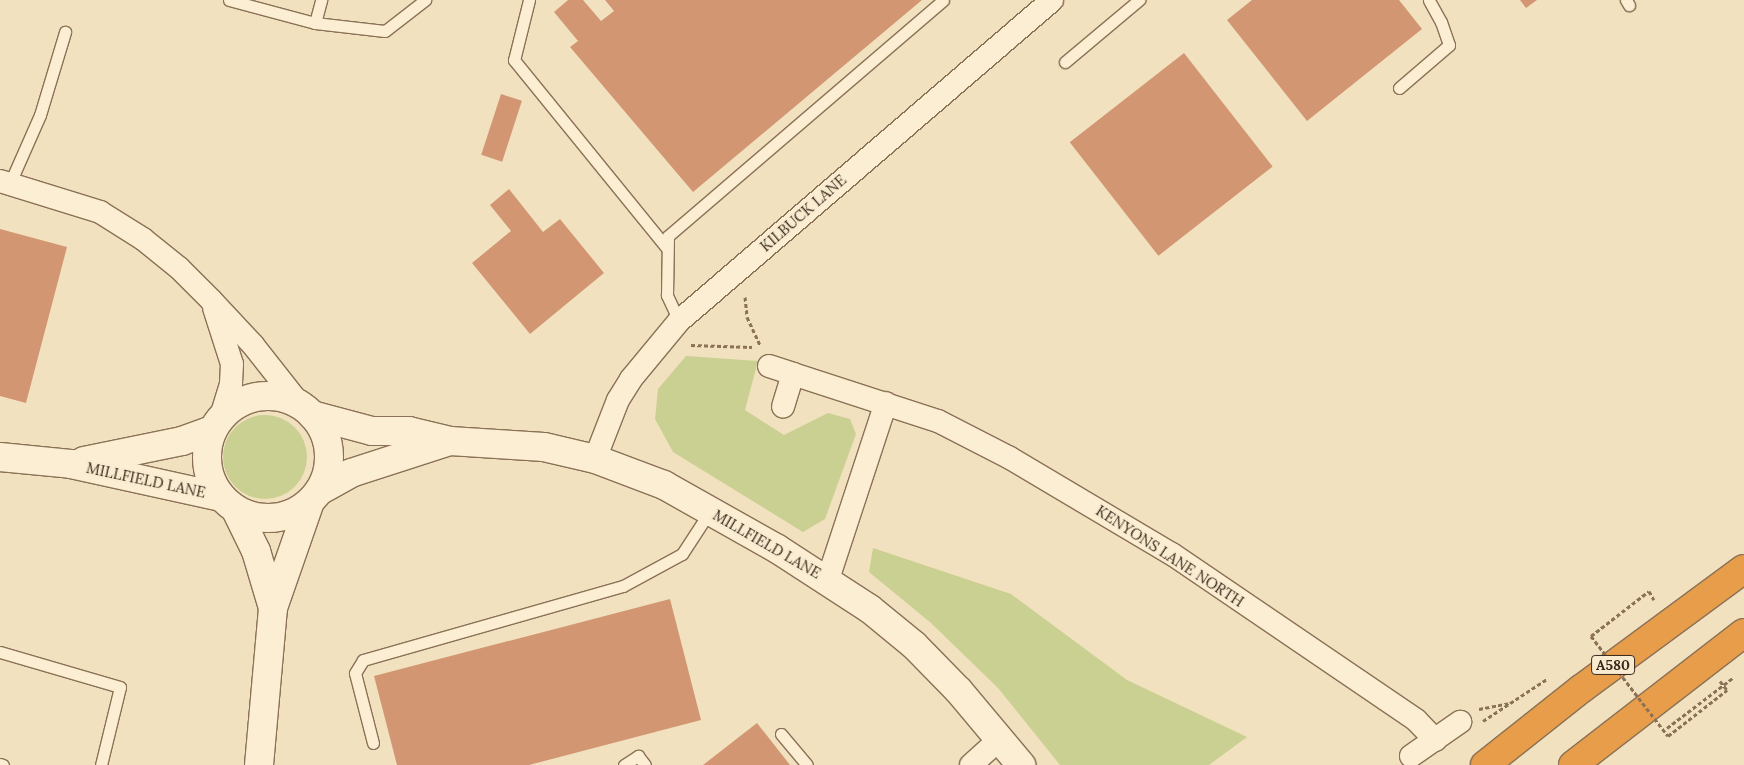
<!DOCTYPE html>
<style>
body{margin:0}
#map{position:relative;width:1744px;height:765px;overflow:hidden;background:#f1e1bf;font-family:Lora,serif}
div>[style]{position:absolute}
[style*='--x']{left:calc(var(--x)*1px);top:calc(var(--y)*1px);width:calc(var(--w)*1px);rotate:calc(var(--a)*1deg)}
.green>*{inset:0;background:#cad092}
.round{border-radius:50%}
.building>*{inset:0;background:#d29772;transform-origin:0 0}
.path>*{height:3px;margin-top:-1.5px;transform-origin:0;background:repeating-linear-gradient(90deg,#8b7156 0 4px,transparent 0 6.5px)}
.roads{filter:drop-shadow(1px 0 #8b7156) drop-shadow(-1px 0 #8b7156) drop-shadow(0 1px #8b7156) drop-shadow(0 -1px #8b7156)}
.lane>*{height:11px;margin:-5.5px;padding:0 5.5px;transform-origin:5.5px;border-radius:5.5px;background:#fbeed3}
.street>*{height:22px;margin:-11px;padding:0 11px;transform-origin:11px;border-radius:11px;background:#fbeed3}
.secondary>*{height:28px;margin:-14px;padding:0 14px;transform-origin:14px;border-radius:14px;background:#fbeed3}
.secondary>.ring{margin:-14px;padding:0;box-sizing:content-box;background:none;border:28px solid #fbeed3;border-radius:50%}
.highway>*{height:28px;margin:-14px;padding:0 14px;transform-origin:14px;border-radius:14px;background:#e79d49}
.path-bridge>*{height:3px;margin-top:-1.5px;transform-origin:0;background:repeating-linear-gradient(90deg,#8b7156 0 4px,transparent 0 6.5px)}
span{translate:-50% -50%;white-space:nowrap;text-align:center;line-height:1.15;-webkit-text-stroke:4px #f8ebcf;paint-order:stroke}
.shield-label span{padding:1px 4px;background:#f8ebcf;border:1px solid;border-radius:4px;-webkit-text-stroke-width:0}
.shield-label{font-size:14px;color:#39291c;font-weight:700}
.street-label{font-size:15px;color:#39291c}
</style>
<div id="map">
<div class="green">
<div style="clip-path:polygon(686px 356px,758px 361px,745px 410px,784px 435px,828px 413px,850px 419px,856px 434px,825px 519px,803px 532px,673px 452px,655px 419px,658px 389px)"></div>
<div class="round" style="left:223px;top:415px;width:84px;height:84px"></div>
<div style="clip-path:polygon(873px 548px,1011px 594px,1127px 680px,1247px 737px,1209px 765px,1060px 765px,998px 688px,931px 623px,869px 572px)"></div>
</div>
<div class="building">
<div style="clip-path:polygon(568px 0,583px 0,601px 21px,614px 11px,605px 0,922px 0,693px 192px,570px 47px,578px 41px,554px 12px)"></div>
<div style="clip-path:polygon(1252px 0,1399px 0,1422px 29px,1307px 121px,1227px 20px)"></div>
<div style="clip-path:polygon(1520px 0,1537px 0,1526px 8px)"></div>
<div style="left:1184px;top:53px;width:144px;height:145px;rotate:52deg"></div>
<div style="left:501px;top:94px;width:22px;height:64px;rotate:18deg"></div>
<div style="clip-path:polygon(509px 189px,543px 232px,560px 219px,604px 273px,530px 334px,472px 263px,511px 231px,490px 205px)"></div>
<div style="clip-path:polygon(0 229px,67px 247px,26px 403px,0 396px)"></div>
<div style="clip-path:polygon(670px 599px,701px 720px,529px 765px,397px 765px,374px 676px)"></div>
<div style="clip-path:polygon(757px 723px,790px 765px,703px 765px)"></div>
</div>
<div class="path">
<div style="--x:745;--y:297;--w:20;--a:84"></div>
<div style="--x:747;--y:317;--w:31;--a:65"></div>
<div style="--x:691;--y:345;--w:61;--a:1.9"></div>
<div style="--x:1591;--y:636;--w:73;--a:-37.8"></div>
<div style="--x:1649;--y:591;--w:10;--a:61"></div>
<div style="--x:1479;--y:709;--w:32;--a:-11"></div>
<div style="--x:1483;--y:721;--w:77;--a:-33.3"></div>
<div style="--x:1667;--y:728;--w:84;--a:-37.3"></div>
<div style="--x:1668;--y:736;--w:75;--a:-37.9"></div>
</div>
<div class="roads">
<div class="lane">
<div style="--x:229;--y:0;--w:89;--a:15"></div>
<div style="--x:315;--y:23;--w:24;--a:-75"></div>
<div style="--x:529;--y:0;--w:62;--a:104"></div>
<div style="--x:514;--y:60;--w:242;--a:50.9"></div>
<div style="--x:1626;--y:0;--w:6;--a:59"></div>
<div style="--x:315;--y:23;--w:70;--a:6.5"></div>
<div style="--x:385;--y:31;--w:51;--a:-37.8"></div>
<div style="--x:1065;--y:62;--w:97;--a:-40"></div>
<div style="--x:1399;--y:88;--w:66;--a:-40.7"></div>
<div style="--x:1449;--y:45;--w:24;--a:-109"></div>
<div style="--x:1441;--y:22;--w:25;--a:-119"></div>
<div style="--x:10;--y:183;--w:74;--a:-66.2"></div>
<div style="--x:40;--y:115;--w:87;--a:-73.2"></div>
<div style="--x:679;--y:321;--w:29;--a:-115"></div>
<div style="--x:667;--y:295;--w:59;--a:-89"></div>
<div style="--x:668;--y:236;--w:362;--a:-40.6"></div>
<div style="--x:0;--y:652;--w:125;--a:16.3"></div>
<div style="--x:120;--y:687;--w:80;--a:103.7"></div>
<div style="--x:781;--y:734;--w:40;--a:50"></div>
<div style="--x:373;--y:743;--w:72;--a:-104.4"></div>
<div style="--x:355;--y:673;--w:15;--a:-58"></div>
<div style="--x:363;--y:660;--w:270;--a:-15.9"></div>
<div style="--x:623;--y:586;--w:67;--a:-28.5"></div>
<div style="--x:682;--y:554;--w:51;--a:-56.9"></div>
<div style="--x:0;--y:764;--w:3;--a:18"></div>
<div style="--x:624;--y:765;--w:17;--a:-33"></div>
<div style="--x:638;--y:756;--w:11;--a:52"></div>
</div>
<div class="street">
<div style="--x:0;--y:181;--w:105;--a:17.2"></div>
<div style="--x:100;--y:212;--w:51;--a:32.1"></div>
<div style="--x:143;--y:239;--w:46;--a:38.9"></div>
<div style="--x:179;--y:268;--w:45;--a:45"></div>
<div style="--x:211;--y:300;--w:62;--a:47"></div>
<div style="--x:253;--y:345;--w:78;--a:51.8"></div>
<div style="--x:214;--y:308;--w:59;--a:72.2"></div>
<div style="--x:232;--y:364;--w:20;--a:93"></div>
<div style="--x:231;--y:384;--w:34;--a:107"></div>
<div style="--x:769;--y:366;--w:25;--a:18"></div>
<div style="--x:793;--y:374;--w:34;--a:107"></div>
<div style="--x:793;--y:374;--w:152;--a:18"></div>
<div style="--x:938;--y:421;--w:81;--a:27.2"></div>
<div style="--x:1010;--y:458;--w:188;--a:30.7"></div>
<div style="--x:1172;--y:554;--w:295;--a:34.2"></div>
<div style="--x:1416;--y:720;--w:28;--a:46"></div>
<div style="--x:595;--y:459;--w:63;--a:-68.7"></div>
<div style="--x:618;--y:400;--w:25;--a:-58"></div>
<div style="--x:631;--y:379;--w:75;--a:-50.4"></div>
<div style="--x:679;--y:321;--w:492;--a:-40.7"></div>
<div style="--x:828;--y:579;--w:185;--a:-71.8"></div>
<div style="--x:1411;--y:756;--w:60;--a:-34.8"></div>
<div style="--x:971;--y:765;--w:39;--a:-42"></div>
</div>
<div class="secondary">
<div class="ring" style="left:207px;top:396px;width:94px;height:94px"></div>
<div style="--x:312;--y:415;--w:62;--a:14.9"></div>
<div style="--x:372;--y:431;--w:37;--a:0"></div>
<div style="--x:409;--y:431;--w:42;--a:13.7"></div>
<div style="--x:450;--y:441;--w:94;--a:3.7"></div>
<div style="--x:544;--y:447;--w:52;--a:13.2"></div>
<div style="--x:595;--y:459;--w:74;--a:20.6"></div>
<div style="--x:664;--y:485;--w:129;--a:29.4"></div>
<div style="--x:776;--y:548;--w:112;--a:33"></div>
<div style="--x:870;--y:609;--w:57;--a:39.3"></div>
<div style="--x:914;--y:645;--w:64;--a:45.6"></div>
<div style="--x:959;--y:691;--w:97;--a:50"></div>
<div style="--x:0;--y:457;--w:71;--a:5.6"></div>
<div style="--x:71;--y:464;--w:154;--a:12.4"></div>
<div style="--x:84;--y:461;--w:100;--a:-11.5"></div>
<div style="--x:182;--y:441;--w:33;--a:-20"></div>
<div style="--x:319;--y:491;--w:37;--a:-29"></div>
<div style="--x:351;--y:473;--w:104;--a:-17.9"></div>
<div style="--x:236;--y:510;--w:46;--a:64"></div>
<div style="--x:256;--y:551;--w:59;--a:73.4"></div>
<div style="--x:259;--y:765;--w:158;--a:-84.9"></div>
<div style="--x:273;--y:608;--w:112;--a:-70.8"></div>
</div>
<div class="highway">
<div style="--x:1485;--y:765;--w:122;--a:-38.4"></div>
<div style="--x:1581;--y:689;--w:202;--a:-36.4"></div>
<div style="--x:1573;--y:765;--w:216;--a:-37.7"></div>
</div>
</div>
<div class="path-bridge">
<div style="--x:1591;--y:636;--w:126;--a:52.4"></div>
<div style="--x:1720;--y:681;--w:11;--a:52"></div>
</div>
<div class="shield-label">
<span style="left:1613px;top:665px">A580</span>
</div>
<div class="street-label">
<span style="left:803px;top:213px;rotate:-41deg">KILBUCK LANE</span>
<span style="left:146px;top:480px;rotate:12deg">MILLFIELD LANE</span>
<span style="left:767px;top:544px;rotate:30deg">MILLFIELD LANE</span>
<span style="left:1170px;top:556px;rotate:33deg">KENYONS LANE NORTH</span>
</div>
</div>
